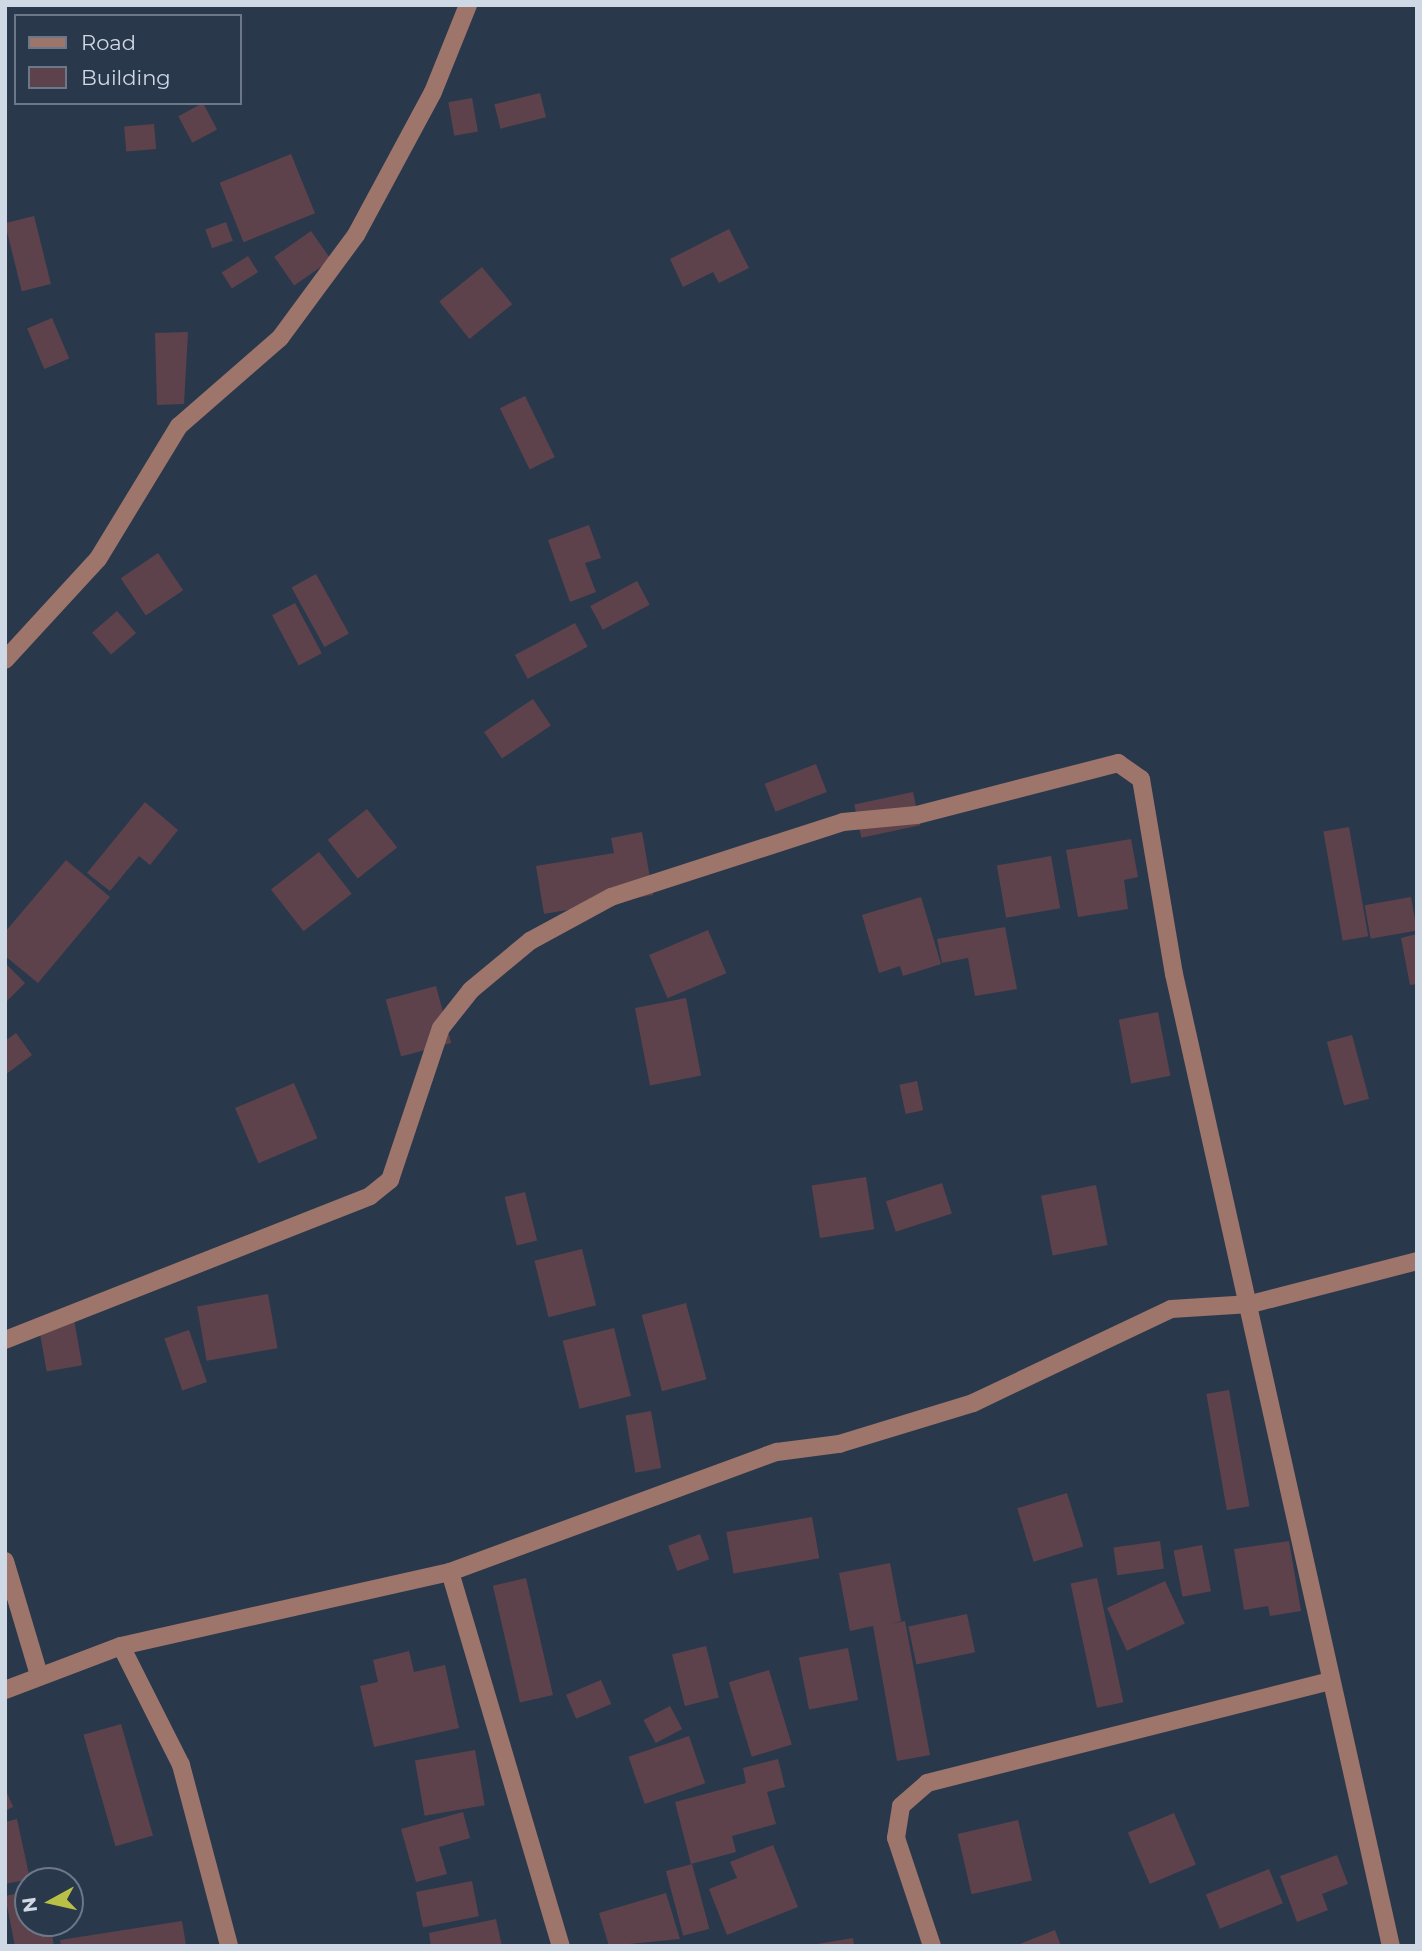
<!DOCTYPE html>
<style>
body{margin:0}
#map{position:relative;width:1422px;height:1951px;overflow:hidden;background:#2a384c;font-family:Montserrat,sans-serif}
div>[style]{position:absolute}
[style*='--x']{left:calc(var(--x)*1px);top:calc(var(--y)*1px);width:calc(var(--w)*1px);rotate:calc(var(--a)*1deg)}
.building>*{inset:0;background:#5d424b;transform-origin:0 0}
.minor>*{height:18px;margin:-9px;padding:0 9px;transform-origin:9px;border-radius:9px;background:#9d756b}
span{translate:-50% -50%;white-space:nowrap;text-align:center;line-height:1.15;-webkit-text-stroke:5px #2a384c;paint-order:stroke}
.frame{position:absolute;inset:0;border:7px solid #cfd8e5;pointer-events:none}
.legend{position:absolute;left:14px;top:14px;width:228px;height:91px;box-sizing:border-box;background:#2a384c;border:2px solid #6c7889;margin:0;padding:9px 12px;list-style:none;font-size:21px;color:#cfd8e5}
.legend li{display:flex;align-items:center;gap:14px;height:35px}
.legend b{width:35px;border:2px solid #6c7889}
.north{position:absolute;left:14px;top:1867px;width:70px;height:70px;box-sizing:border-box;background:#2a384c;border:2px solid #6c7889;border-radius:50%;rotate:262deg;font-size:19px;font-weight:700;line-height:28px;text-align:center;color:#cfd8e5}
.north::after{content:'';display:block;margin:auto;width:24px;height:32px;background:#b9c046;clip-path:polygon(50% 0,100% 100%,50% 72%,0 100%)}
</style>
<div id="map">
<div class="building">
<div style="left:540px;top:93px;width:25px;height:47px;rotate:76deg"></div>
<div style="left:472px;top:98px;width:34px;height:24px;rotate:80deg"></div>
<div style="left:203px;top:103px;width:30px;height:28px;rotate:62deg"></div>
<div style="left:154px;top:124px;width:25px;height:30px;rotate:85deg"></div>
<div style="left:291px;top:154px;width:64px;height:77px;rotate:68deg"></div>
<div style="left:34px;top:216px;width:70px;height:30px;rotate:76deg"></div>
<div style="left:226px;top:222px;width:20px;height:22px;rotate:70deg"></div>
<div style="clip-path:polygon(729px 229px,749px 268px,719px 283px,713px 272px,683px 287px,670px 259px)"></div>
<div style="left:311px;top:231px;width:35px;height:45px;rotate:55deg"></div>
<div style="left:248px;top:256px;width:19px;height:31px;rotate:58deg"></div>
<div style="left:482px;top:267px;width:48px;height:55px;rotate:51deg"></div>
<div style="left:52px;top:318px;width:44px;height:27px;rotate:67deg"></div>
<div style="clip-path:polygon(188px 332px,184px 404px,157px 405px,155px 333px)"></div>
<div style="left:525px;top:396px;width:68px;height:28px;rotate:64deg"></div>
<div style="clip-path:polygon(589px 525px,601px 558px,585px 563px,596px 592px,570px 602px,548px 540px)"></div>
<div style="left:158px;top:553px;width:45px;height:45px;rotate:56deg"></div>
<div style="left:316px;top:574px;width:68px;height:28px;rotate:61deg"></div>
<div style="left:637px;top:581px;width:27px;height:53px;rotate:62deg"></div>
<div style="left:295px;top:603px;width:57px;height:26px;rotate:62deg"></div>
<div style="left:117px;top:611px;width:29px;height:33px;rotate:49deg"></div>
<div style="left:575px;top:623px;width:27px;height:68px;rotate:62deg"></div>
<div style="left:533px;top:699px;width:32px;height:59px;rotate:56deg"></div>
<div style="left:816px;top:764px;width:30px;height:55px;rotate:69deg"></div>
<div style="left:913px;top:792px;width:34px;height:60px;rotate:78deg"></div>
<div style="clip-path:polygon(145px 802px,178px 830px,150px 865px,139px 856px,110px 891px,87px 873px)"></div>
<div style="left:367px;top:809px;width:49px;height:50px;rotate:52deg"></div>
<div style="left:1349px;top:827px;width:111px;height:26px;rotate:80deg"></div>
<div style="clip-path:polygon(642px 832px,653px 895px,544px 914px,536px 866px,614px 853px,611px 838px)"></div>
<div style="clip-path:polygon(1131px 839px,1138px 877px,1124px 880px,1128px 909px,1078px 917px,1066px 850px)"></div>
<div style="left:319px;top:852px;width:53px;height:61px;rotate:52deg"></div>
<div style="left:1051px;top:856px;width:53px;height:55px;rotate:80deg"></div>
<div style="clip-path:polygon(66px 860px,110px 897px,38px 983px,5px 956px,5px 932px)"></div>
<div style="clip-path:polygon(921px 897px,941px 964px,903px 976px,900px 966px,879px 973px,862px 915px)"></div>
<div style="left:1411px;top:897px;width:34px;height:47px;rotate:80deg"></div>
<div style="clip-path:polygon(1005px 927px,1017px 989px,975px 996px,968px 958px,942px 963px,937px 939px)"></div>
<div style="left:708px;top:930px;width:47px;height:64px;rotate:67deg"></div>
<div style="clip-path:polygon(1417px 934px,1417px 984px,1410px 985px,1401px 938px)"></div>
<div style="clip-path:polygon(5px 963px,25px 983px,5px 1003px)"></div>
<div style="left:436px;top:986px;width:59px;height:52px;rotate:75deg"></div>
<div style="left:686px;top:998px;width:79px;height:52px;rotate:79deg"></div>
<div style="left:1158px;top:1012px;width:65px;height:40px;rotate:79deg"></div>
<div style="clip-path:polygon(16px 1033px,32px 1055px,5px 1075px,5px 1041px)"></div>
<div style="left:1352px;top:1035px;width:66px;height:26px;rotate:75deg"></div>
<div style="left:917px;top:1081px;width:30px;height:18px;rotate:78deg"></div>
<div style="left:294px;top:1083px;width:60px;height:64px;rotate:67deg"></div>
<div style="left:866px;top:1177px;width:53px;height:55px;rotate:81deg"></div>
<div style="left:942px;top:1183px;width:32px;height:59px;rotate:72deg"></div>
<div style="left:1096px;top:1185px;width:61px;height:56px;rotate:79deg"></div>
<div style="left:525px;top:1192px;width:50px;height:21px;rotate:76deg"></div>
<div style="left:582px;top:1249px;width:58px;height:49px;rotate:76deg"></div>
<div style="left:268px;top:1294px;width:55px;height:72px;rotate:80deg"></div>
<div style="left:686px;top:1303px;width:79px;height:46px;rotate:75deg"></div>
<div style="left:74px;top:1319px;width:47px;height:36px;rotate:80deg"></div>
<div style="left:614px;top:1328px;width:70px;height:53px;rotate:76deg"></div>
<div style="left:189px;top:1330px;width:55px;height:26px;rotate:71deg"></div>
<div style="left:1229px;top:1390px;width:118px;height:23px;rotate:80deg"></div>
<div style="left:651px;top:1411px;width:58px;height:26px;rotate:80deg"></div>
<div style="left:1067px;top:1493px;width:56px;height:52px;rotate:73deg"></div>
<div style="left:812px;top:1517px;width:42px;height:87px;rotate:80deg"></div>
<div style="left:700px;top:1534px;width:27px;height:34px;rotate:70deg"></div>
<div style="left:1160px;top:1541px;width:28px;height:47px;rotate:82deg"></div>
<div style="clip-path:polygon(1289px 1541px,1301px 1611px,1270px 1616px,1268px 1606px,1244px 1610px,1234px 1549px)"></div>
<div style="left:1202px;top:1545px;width:47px;height:29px;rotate:79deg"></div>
<div style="clip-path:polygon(890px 1563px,901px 1621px,889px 1624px,905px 1621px,930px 1755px,897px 1761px,873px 1626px,850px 1631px,839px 1573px)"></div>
<div style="left:526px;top:1578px;width:120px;height:34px;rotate:77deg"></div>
<div style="left:1097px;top:1578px;width:127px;height:27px;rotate:78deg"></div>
<div style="left:1165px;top:1581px;width:47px;height:64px;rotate:65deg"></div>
<div style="left:967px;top:1614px;width:39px;height:60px;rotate:78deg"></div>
<div style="left:706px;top:1646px;width:53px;height:35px;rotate:76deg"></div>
<div style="left:848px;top:1648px;width:53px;height:50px;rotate:79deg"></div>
<div style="clip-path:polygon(409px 1651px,414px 1672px,445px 1665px,459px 1728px,374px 1747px,360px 1686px,378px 1682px,373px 1660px)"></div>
<div style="left:769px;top:1670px;width:78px;height:42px;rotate:73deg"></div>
<div style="left:601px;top:1680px;width:26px;height:38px;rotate:67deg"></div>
<div style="left:670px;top:1706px;width:26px;height:30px;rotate:62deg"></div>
<div style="left:121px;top:1724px;width:116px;height:39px;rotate:74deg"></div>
<div style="left:689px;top:1736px;width:50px;height:64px;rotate:71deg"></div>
<div style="left:475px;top:1750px;width:56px;height:61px;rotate:80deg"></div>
<div style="clip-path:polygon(778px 1759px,785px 1787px,767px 1792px,776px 1824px,732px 1836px,736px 1852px,691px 1864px,675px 1802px,746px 1783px,743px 1768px)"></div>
<div style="clip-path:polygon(5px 1788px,13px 1807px,5px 1811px)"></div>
<div style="clip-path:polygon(463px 1812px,470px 1838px,439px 1847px,447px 1874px,416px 1882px,401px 1829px)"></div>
<div style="left:1174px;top:1813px;width:56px;height:50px;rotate:67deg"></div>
<div style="clip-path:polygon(17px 1819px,30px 1879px,5px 1884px,5px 1822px)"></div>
<div style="left:1018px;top:1820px;width:62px;height:62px;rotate:77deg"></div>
<div style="clip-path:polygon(773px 1845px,798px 1907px,727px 1935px,709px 1889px,737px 1878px,730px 1862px)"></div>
<div style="clip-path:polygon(1337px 1855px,1348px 1884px,1322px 1894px,1328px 1910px,1297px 1922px,1280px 1876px)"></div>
<div style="left:692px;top:1864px;width:67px;height:27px;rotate:75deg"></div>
<div style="left:1269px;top:1869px;width:37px;height:68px;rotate:68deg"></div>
<div style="left:472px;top:1881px;width:36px;height:57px;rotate:79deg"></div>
<div style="clip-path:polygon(28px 1891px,28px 1923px,50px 1923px,54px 1946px,15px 1946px,5px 1896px)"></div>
<div style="clip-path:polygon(666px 1893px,680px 1939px,609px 1946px,599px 1913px)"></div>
<div style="clip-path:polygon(496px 1919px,502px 1946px,431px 1946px,429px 1933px)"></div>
<div style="clip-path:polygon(182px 1921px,186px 1945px,61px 1946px,60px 1940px)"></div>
<div style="clip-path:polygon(1055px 1930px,1061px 1946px,1015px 1946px)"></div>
<div style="clip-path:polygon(853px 1938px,854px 1946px,817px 1946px,817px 1944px)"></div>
</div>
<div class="minor">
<div style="--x:5;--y:660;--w:137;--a:-47.4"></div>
<div style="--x:98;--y:559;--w:156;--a:-58.7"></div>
<div style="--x:179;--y:426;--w:134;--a:-41.1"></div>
<div style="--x:280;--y:338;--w:128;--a:-53.6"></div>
<div style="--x:356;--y:235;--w:162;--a:-61.7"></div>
<div style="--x:433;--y:92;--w:94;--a:-68.1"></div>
<div style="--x:5;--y:1340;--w:392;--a:-21.5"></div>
<div style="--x:370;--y:1196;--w:26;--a:-39"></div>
<div style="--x:390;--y:1180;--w:160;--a:-71.5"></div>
<div style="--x:441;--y:1028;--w:48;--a:-51.7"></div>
<div style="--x:471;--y:990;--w:77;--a:-39.7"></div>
<div style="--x:530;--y:941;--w:92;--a:-28.5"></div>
<div style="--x:611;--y:897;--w:244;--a:-17.9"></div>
<div style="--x:843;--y:822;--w:74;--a:-5.4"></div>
<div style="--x:917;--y:815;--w:208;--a:-14.5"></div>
<div style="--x:1118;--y:763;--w:28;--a:35"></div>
<div style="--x:1141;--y:779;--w:198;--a:80.4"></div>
<div style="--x:1174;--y:974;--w:996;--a:77.42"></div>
<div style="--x:5;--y:1561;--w:116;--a:73.4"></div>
<div style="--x:450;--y:1572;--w:390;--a:73.5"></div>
<div style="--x:121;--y:1646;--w:133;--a:63.2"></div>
<div style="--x:181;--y:1765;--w:187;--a:75.1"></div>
<div style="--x:5;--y:1690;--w:124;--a:-20.8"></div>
<div style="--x:121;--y:1646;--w:337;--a:-12.7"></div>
<div style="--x:450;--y:1572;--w:348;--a:-20.2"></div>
<div style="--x:777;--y:1452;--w:63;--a:-7.4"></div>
<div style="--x:839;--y:1444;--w:140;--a:-17"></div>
<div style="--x:973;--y:1403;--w:219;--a:-25.4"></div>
<div style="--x:1171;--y:1309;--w:80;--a:-3.6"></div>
<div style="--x:1251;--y:1304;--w:171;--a:-14.5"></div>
<div style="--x:932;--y:1946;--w:114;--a:-108.4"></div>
<div style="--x:896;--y:1838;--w:32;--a:-81"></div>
<div style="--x:901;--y:1806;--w:35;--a:-41"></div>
<div style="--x:927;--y:1783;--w:415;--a:-14.2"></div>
</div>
<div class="frame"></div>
<ul class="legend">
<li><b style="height:9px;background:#9d756b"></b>Road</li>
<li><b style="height:19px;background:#5d424b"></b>Building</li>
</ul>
<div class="north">N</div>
</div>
